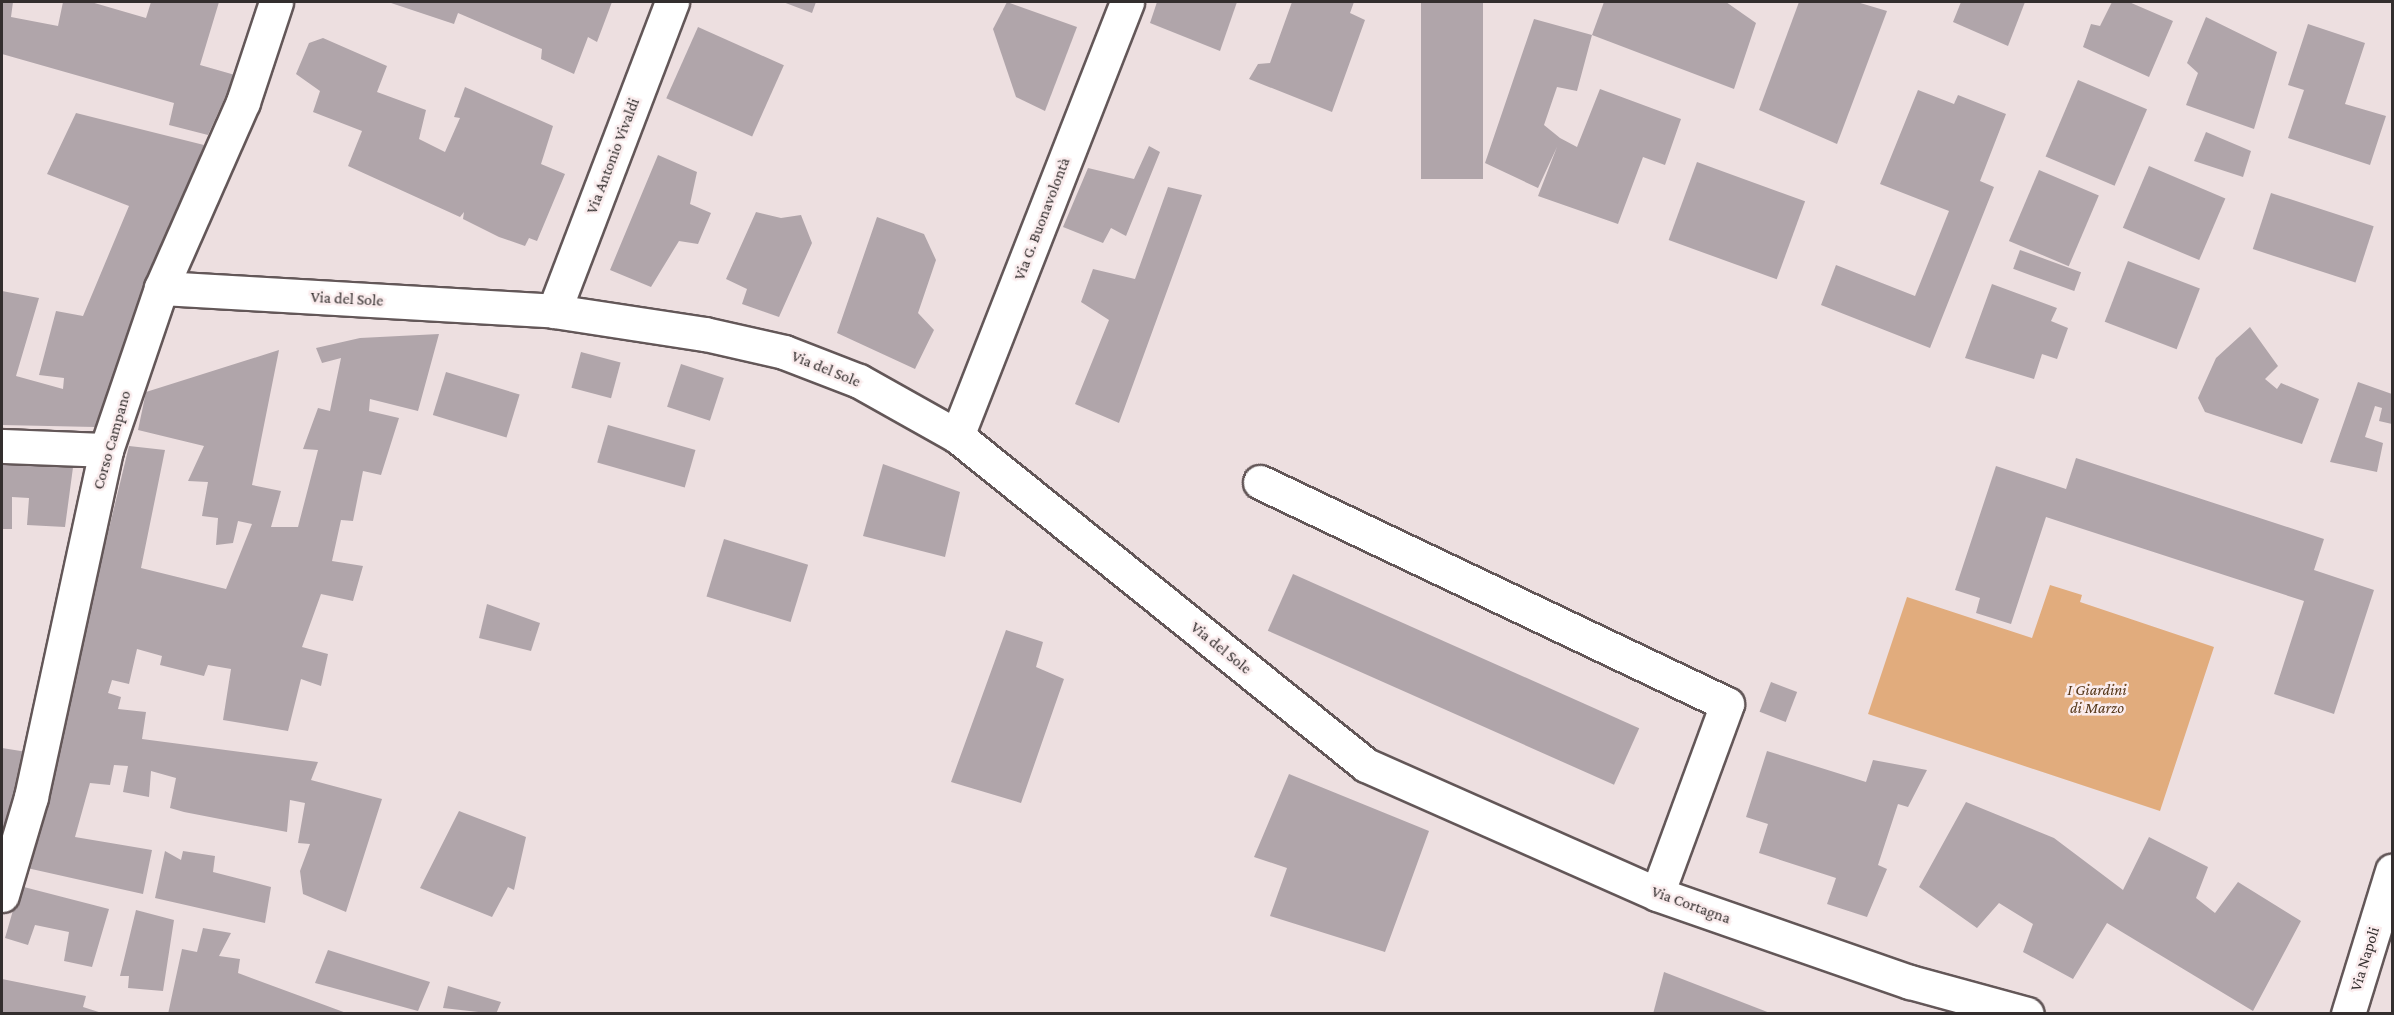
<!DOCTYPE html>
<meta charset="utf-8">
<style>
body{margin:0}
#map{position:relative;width:2394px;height:1015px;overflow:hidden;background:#eddfe0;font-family:"Crimson Pro",serif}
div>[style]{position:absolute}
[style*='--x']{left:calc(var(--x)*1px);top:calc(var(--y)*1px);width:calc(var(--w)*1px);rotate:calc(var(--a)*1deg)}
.green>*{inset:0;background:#e1ac7d}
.building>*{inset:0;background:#b0a5aa;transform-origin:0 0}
.roads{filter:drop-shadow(2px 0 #635758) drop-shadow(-2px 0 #635758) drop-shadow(0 2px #635758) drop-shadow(0 -2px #635758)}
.street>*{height:33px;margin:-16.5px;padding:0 16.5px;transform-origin:16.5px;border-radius:16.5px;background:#fff}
.secondary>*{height:33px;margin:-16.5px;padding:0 16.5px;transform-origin:16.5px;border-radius:16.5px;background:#fff}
span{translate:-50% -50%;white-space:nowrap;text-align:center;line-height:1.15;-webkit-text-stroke:5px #faeced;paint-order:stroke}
.street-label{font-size:16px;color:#332e2e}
.park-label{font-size:16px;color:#553719;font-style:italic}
.frame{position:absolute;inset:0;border:3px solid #332e2e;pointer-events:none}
</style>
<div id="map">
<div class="green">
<div style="clip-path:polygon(2050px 585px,2082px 595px,2080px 602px,2214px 647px,2160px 811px,1868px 714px,1907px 597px,2032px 638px)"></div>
</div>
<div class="building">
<div style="clip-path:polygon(2px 2px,13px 2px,11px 17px,58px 26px,63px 2px,91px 2px,146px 18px,151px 2px,219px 2px,200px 65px,235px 75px,208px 135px,169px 125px,174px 103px,2px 54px)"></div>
<div style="clip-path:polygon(388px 2px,612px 2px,597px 42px,588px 37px,574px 74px,541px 59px,542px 49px,458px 13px,454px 24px)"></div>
<div style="clip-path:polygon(783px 2px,816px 2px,812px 13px)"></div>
<div style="clip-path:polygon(1007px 2px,1077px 27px,1045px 111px,1016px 97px,993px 29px)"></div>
<div style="clip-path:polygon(1157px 2px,1237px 2px,1220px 51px,1150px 23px)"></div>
<div style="clip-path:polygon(1292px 2px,1354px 2px,1350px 13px,1365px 20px,1332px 112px,1249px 79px,1258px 64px,1270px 63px)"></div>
<div style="left:1421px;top:2px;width:62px;height:177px"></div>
<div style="clip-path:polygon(1604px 2px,1726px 2px,1756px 23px,1734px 89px,1592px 35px)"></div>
<div style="clip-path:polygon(1799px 2px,1857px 2px,1887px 11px,1837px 144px,1759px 110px)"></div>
<div style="clip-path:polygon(1961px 2px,2025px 2px,2008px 46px,1953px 22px)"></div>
<div style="clip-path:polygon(2112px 2px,2129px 2px,2173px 21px,2149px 77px,2083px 47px,2091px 24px,2100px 26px)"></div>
<div style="clip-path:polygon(2206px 17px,2277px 52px,2254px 129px,2186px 105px,2198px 73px,2187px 63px)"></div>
<div style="clip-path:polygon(1534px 19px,1592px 35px,1577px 91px,1557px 87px,1544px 125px,1560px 138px,1577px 147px,1600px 89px,1681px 119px,1665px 165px,1643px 157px,1618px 224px,1538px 196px,1557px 147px,1538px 188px,1485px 163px)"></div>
<div style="clip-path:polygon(2308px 24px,2365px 43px,2345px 104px,2386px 116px,2370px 165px,2288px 138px,2304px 90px,2288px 85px)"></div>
<div style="left:698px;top:27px;width:94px;height:78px;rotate:24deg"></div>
<div style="clip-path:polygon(323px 38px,387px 66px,377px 92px,426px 110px,419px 139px,445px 152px,460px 118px,454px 117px,465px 87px,553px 126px,541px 164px,565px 174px,537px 241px,529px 238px,525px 246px,499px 237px,463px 219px,464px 212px,460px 217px,348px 166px,362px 131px,313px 112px,320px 91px,296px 74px,309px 43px)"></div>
<div style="left:2078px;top:80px;width:75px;height:83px;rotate:23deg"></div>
<div style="clip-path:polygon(1918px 90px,1954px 104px,1958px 95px,2006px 114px,1980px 181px,1994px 187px,1930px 348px,1821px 305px,1836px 265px,1915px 296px,1949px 211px,1880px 184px)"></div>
<div style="clip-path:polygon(76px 113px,204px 145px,95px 427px,2px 425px,2px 291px,39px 298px,16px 376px,63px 389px,64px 378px,39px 375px,56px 311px,83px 316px,129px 206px,47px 174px)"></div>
<div style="clip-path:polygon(2206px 132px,2251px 151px,2243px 177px,2194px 161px)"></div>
<div style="clip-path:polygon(1149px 146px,1160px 152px,1126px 236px,1111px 228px,1103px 243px,1063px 227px,1088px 168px,1134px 179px)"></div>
<div style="clip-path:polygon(658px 155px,697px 172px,690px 204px,711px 213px,698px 244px,679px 241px,651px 287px,610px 270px)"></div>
<div style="left:1697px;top:162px;width:115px;height:83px;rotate:20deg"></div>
<div style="left:2149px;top:166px;width:83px;height:67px;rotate:23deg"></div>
<div style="left:2039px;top:170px;width:65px;height:77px;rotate:23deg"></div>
<div style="clip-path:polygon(1168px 187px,1202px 195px,1119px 423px,1075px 404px,1109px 320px,1081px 302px,1093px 269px,1135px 279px)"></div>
<div style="left:2271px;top:193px;width:108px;height:59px;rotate:18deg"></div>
<div style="clip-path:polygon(756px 212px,781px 218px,801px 215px,812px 243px,779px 317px,742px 304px,747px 289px,726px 279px)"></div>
<div style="clip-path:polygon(877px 217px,924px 234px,936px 260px,918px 313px,934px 330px,915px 369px,837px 333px)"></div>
<div style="left:2020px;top:250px;width:65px;height:20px;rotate:20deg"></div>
<div style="left:2128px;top:261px;width:77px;height:65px;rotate:21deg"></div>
<div style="clip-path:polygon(1992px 284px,2057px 308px,2051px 321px,2068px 328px,2057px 359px,2042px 354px,2034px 379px,1965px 358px)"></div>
<div style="clip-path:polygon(2250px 327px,2278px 366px,2265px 379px,2277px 389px,2281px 383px,2319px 399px,2302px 444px,2205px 412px,2198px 398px,2216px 358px)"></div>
<div style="clip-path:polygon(439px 334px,418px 411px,370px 399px,369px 411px,399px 418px,381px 475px,363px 471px,353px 521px,341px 520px,332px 561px,363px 566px,353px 601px,321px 594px,302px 647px,328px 654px,321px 686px,301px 679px,288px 731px,223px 720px,231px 669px,208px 665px,204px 676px,160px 665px,162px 656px,137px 649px,129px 684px,112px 680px,108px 693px,121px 697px,118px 709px,146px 712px,142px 739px,318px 762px,311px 780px,382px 799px,346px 912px,303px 894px,300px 871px,310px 844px,298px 843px,305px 803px,290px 800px,287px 832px,184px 812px,170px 808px,176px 778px,151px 771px,149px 797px,123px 792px,128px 766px,114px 765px,110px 785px,90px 783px,75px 837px,152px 850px,143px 894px,27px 868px,129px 446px,165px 450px,141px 568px,226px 589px,252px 524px,238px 521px,233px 543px,216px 545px,218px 518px,202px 516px,208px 482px,188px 481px,204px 446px,138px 430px,146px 392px,279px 350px,252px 485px,281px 491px,271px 527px,298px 527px,318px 450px,303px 449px,318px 408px,330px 411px,341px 358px,322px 363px,316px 348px,360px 338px)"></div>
<div style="left:581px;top:352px;width:41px;height:37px;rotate:15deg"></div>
<div style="left:681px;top:364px;width:45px;height:45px;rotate:18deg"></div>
<div style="left:446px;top:372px;width:77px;height:45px;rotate:17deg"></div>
<div style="clip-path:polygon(2358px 382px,2392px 394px,2392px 424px,2379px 421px,2382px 408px,2375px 406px,2365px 437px,2383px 443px,2377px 472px,2330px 462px)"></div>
<div style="left:608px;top:425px;width:91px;height:39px;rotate:16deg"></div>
<div style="clip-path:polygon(2076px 458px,2324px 539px,2314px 570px,2374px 590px,2334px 714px,2274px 694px,2304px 601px,2046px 517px,2011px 624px,1976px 613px,1980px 598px,1955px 590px,1996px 466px,2066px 489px)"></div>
<div style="clip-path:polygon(2px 459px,74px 460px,65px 527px,27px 525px,29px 498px,12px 497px,12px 529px,2px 529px)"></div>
<div style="clip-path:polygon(883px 464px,960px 492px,945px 557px,863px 536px)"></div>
<div style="left:724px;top:539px;width:88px;height:60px;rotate:17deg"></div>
<div style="left:1293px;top:574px;width:379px;height:62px;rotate:24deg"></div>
<div style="clip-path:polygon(487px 604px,540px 623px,531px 651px,479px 638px)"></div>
<div style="clip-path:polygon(1006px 630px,1043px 642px,1036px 667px,1064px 679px,1021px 803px,951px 782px)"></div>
<div style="left:1771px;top:682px;width:28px;height:32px;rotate:21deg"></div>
<div style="clip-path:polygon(2px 748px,27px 752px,2px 840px)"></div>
<div style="clip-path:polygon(1767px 751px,1866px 782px,1873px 760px,1927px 770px,1908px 807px,1898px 804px,1878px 865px,1887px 869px,1867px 917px,1827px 904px,1836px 878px,1759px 853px,1768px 824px,1746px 817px)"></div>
<div style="clip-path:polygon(1289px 774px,1429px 831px,1385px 952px,1270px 916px,1287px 868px,1254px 857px)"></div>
<div style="clip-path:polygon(1966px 802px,2054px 838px,2123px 890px,2149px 837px,2208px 867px,2196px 898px,2215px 913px,2238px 882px,2301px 921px,2253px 1011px,2107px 923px,2073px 979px,2023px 952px,2033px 924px,1999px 903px,1977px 928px,1919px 887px)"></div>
<div style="clip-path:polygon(459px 811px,526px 837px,514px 890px,508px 887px,492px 917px,420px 888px)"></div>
<div style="clip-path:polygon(165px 851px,181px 860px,183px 851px,215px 856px,213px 872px,271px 887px,265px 923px,155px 898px)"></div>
<div style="clip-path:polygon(20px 886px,109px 909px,92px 967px,64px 961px,69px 932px,35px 925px,28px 945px,5px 938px)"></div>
<div style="clip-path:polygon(136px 910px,174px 920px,163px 991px,128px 988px,129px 976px,120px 976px)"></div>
<div style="clip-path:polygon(203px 928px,231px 933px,219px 956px,240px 959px,238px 973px,349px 1014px,168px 1014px,182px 949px,197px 952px)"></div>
<div style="clip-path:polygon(328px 950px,430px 982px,418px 1011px,315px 983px)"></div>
<div style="clip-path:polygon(1664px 972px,1770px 1013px,1770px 1014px,1653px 1014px)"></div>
<div style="clip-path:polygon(2px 979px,86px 996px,83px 1007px,105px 1014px,2px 1014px)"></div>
<div style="clip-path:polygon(448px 986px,501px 1002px,496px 1014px,443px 1008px)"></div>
</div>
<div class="roads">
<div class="street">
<div style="--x:554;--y:311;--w:331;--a:-69.1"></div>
<div style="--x:957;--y:436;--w:466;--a:-68.6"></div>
<div style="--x:2;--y:446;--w:104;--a:2.2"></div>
<div style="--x:1260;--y:482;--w:517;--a:25.43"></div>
<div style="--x:1727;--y:704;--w:202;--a:110.2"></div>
<div style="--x:2348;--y:1014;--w:150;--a:-72.9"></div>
</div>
<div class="secondary">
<div style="--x:161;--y:288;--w:394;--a:3.3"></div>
<div style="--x:554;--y:311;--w:153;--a:8.7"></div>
<div style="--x:705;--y:334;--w:81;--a:12.8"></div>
<div style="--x:784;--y:352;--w:80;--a:21.1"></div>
<div style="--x:859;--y:381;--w:112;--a:29.3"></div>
<div style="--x:957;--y:436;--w:525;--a:38.81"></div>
<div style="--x:1366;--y:765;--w:318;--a:23.9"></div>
<div style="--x:1657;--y:894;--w:268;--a:19.2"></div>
<div style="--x:1910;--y:982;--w:121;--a:15.3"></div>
<div style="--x:2;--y:895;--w:102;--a:-73.5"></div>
<div style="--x:31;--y:797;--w:355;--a:-77.8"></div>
<div style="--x:106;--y:450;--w:171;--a:-71.2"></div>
<div style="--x:161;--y:288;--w:203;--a:-66.2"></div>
<div style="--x:243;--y:102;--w:105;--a:-71.7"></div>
</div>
</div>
<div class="street-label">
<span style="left:613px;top:156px;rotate:-69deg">Via Antonio Vivaldi</span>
<span style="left:1042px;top:219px;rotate:-69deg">Via G. Buonavolontà</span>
<span style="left:347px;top:299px;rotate:3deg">Via del Sole</span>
<span style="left:826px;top:369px;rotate:22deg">Via del Sole</span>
<span style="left:112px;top:440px;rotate:-74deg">Corso Campano</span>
<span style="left:1221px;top:648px;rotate:39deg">Via del Sole</span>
<span style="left:1691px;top:905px;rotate:20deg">Via Cortagna</span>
<span style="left:2365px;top:959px;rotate:-73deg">Via Napoli</span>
</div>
<div class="park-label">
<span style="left:2097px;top:699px">I Giardini<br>di Marzo</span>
</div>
<div class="frame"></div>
</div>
